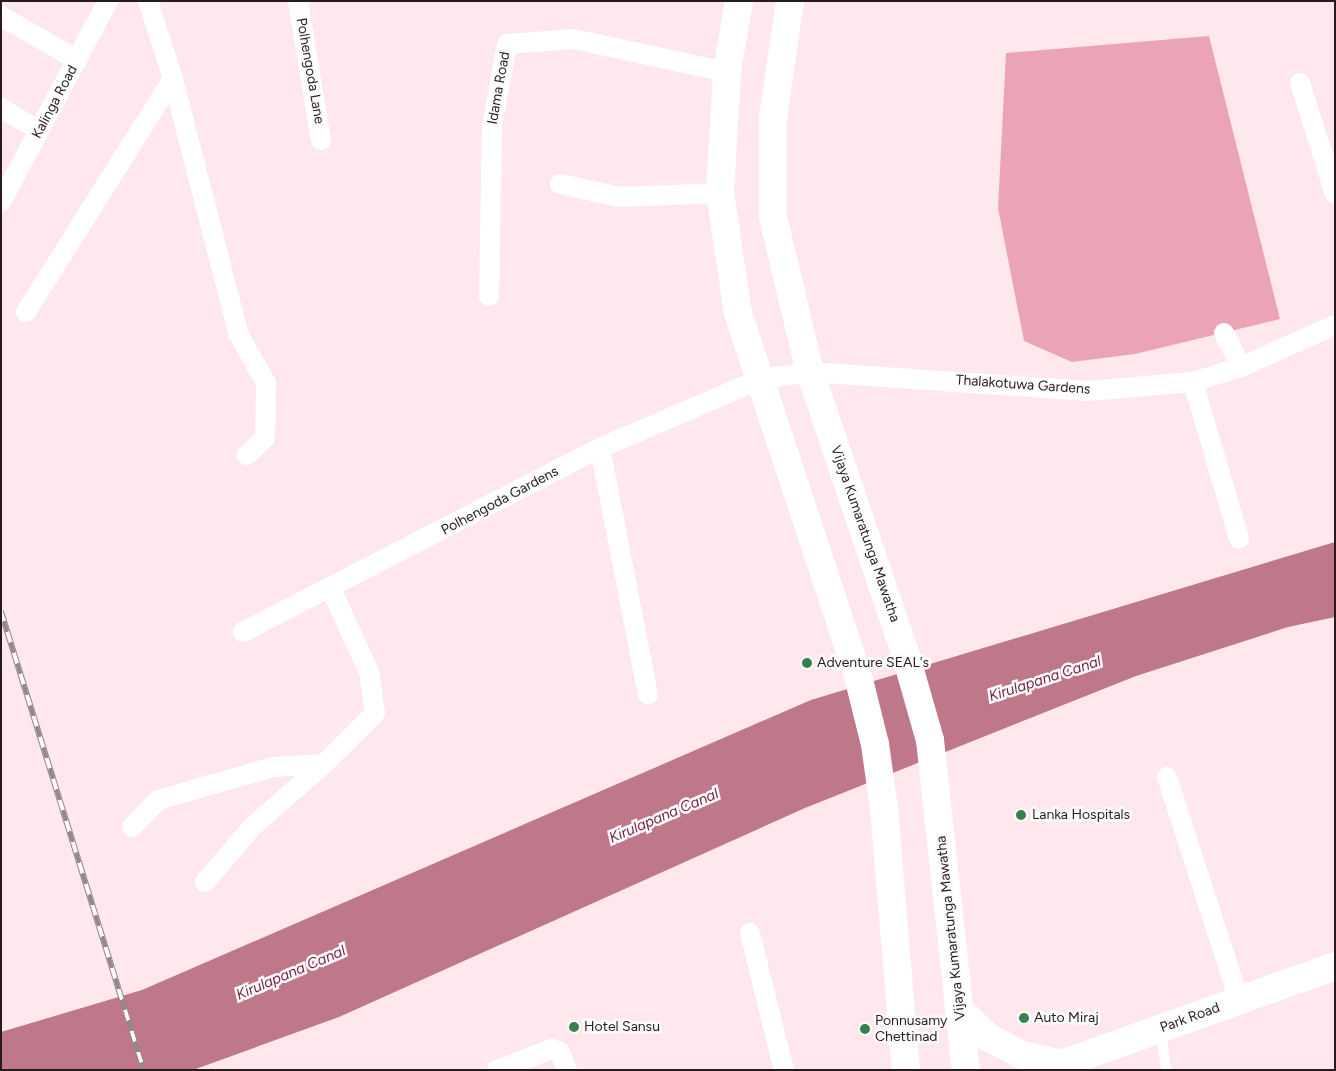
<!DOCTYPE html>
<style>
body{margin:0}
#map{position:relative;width:1336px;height:1071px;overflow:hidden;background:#fee8ed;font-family:Figtree,sans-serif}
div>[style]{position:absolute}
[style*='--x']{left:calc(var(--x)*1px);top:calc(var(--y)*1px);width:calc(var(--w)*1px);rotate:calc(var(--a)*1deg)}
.green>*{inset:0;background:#eba4b6}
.water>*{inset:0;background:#be788a}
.service>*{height:10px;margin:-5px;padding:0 5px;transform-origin:5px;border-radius:5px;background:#fff}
.minor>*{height:20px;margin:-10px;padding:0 10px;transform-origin:10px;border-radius:10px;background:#fff}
.secondary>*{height:28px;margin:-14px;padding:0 14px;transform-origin:14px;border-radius:14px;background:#fff}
.trunk>*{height:28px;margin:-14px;padding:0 14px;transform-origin:14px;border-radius:14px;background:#fff}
.rail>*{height:5.5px;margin-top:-2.75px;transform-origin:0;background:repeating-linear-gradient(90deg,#fcfcfc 0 11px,#97868a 0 22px);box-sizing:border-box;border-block:1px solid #97868a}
.dots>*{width:14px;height:14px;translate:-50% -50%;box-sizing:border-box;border:2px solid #fcfcfc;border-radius:50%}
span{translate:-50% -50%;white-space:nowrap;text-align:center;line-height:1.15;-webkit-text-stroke:5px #fcfcfc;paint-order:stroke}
.street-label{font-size:14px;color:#271b1e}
.poi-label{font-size:14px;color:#271b1e}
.left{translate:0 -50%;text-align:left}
.water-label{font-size:15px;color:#741f3e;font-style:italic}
.frame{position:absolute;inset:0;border:2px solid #271b1e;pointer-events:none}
</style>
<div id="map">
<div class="green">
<div style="clip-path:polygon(1209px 36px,1280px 319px,1135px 354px,1072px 362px,1024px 341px,998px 208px,1006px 53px)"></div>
</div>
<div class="water">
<div style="clip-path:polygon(1335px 542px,1335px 617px,1288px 627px,1136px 676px,805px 808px,339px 1017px,193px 1070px,1px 1070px,1px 1032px,142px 990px,811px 700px)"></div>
</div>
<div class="service">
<div style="--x:1161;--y:1030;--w:40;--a:82.9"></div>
</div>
<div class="minor">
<div style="--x:148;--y:1;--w:82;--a:72.2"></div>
<div style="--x:173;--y:79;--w:262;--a:75.6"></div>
<div style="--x:238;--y:333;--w:57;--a:60.8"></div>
<div style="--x:266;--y:383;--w:55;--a:91"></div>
<div style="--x:265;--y:438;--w:25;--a:137"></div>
<div style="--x:298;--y:1;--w:141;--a:80.6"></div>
<div style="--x:1;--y:16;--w:88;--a:30.1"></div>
<div style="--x:1300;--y:83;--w:116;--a:72.5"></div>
<div style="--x:1;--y:108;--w:44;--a:31.2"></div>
<div style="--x:560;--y:184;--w:61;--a:12.2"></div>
<div style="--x:620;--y:197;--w:100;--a:-2.3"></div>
<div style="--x:1;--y:202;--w:228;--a:-62"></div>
<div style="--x:489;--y:296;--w:170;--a:-89"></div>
<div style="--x:492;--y:126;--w:83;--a:-79.6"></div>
<div style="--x:507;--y:44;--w:67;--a:-4.3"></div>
<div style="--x:574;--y:39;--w:157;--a:12.2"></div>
<div style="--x:26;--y:312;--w:275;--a:-57.8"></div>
<div style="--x:1224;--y:333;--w:38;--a:63"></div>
<div style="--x:1193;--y:382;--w:163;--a:73.6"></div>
<div style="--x:600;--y:448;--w:251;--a:79"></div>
<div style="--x:243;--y:632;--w:402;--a:-27.3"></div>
<div style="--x:600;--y:448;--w:175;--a:-23.2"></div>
<div style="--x:761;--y:379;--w:49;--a:-8.1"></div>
<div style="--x:810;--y:372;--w:278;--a:3.9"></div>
<div style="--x:1087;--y:391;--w:106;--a:-4.9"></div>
<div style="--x:1193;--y:382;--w:50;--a:-17.4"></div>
<div style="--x:1241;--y:367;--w:103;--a:-24.1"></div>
<div style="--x:1167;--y:777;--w:234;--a:72.1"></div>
<div style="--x:132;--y:827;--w:37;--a:-46"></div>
<div style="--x:158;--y:800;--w:120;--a:-16"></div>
<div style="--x:273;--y:767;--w:51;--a:-3.4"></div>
<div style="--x:205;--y:882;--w:72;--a:-49.5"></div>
<div style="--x:252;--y:827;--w:96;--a:-41.2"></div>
<div style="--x:324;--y:764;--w:72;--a:-45"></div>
<div style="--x:375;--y:713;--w:41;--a:-98.3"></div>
<div style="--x:369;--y:672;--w:91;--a:-114.6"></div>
<div style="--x:750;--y:933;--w:141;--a:76.1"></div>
<div style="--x:497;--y:1070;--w:59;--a:-20.9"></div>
<div style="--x:552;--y:1049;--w:9;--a:21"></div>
<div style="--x:560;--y:1052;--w:19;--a:69"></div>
</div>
<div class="secondary">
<div style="--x:959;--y:1009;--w:42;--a:44"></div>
<div style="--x:989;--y:1038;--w:37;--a:27"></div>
<div style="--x:1022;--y:1055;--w:41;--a:12.7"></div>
<div style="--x:1045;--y:1070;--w:308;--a:-19.7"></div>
</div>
<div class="trunk">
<div style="--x:739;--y:1;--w:72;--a:99.6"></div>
<div style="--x:727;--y:72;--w:121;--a:93.3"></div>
<div style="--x:720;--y:193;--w:121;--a:81.5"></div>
<div style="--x:738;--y:313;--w:378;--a:71.7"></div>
<div style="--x:857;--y:672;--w:74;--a:76"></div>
<div style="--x:875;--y:744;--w:66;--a:82.1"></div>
<div style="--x:884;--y:809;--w:262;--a:85.2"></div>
<div style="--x:790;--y:1;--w:117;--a:98.3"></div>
<div style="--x:773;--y:117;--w:100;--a:90"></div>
<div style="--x:773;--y:217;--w:159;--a:76.6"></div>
<div style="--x:810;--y:372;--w:293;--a:71.3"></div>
<div style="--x:904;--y:649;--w:95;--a:74.1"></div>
<div style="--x:930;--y:740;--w:332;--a:83.8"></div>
</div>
<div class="rail">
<div style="--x:1;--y:611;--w:481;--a:72.7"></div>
</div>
<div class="dots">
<div style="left:807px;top:663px;background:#36814f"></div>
<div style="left:1021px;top:815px;background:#36814f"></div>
<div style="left:1024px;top:1018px;background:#36814f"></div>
<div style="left:574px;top:1027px;background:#36814f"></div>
<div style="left:865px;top:1029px;background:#36814f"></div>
</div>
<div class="street-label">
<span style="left:310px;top:71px;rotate:80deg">Polhengoda Lane</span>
<span style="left:499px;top:88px;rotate:-80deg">Idama Road</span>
<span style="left:55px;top:102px;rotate:-62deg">Kalinga Road</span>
<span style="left:1023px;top:385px;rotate:4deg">Thalakotuwa Gardens</span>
<span style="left:500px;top:501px;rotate:-28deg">Polhengoda Gardens</span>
<span style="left:865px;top:534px;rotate:71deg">Vijaya Kumaratunga Mawatha</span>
<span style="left:951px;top:928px;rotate:-96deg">Vijaya Kumaratunga Mawatha</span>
<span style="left:1190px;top:1018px;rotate:-20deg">Park Road</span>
</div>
<div class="poi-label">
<span class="left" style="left:817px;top:663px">Adventure SEAL's</span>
<span class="left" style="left:1032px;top:815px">Lanka Hospitals</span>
<span class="left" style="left:1034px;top:1018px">Auto Miraj</span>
<span class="left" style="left:875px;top:1029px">Ponnusamy<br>Chettinad</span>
<span class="left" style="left:584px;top:1027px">Hotel Sansu</span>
</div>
<div class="water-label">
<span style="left:1045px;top:679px;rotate:-18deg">Kirulapana Canal</span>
<span style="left:664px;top:816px;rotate:-23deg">Kirulapana Canal</span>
<span style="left:291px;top:973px;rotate:-23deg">Kirulapana Canal</span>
</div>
<div class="frame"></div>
</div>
